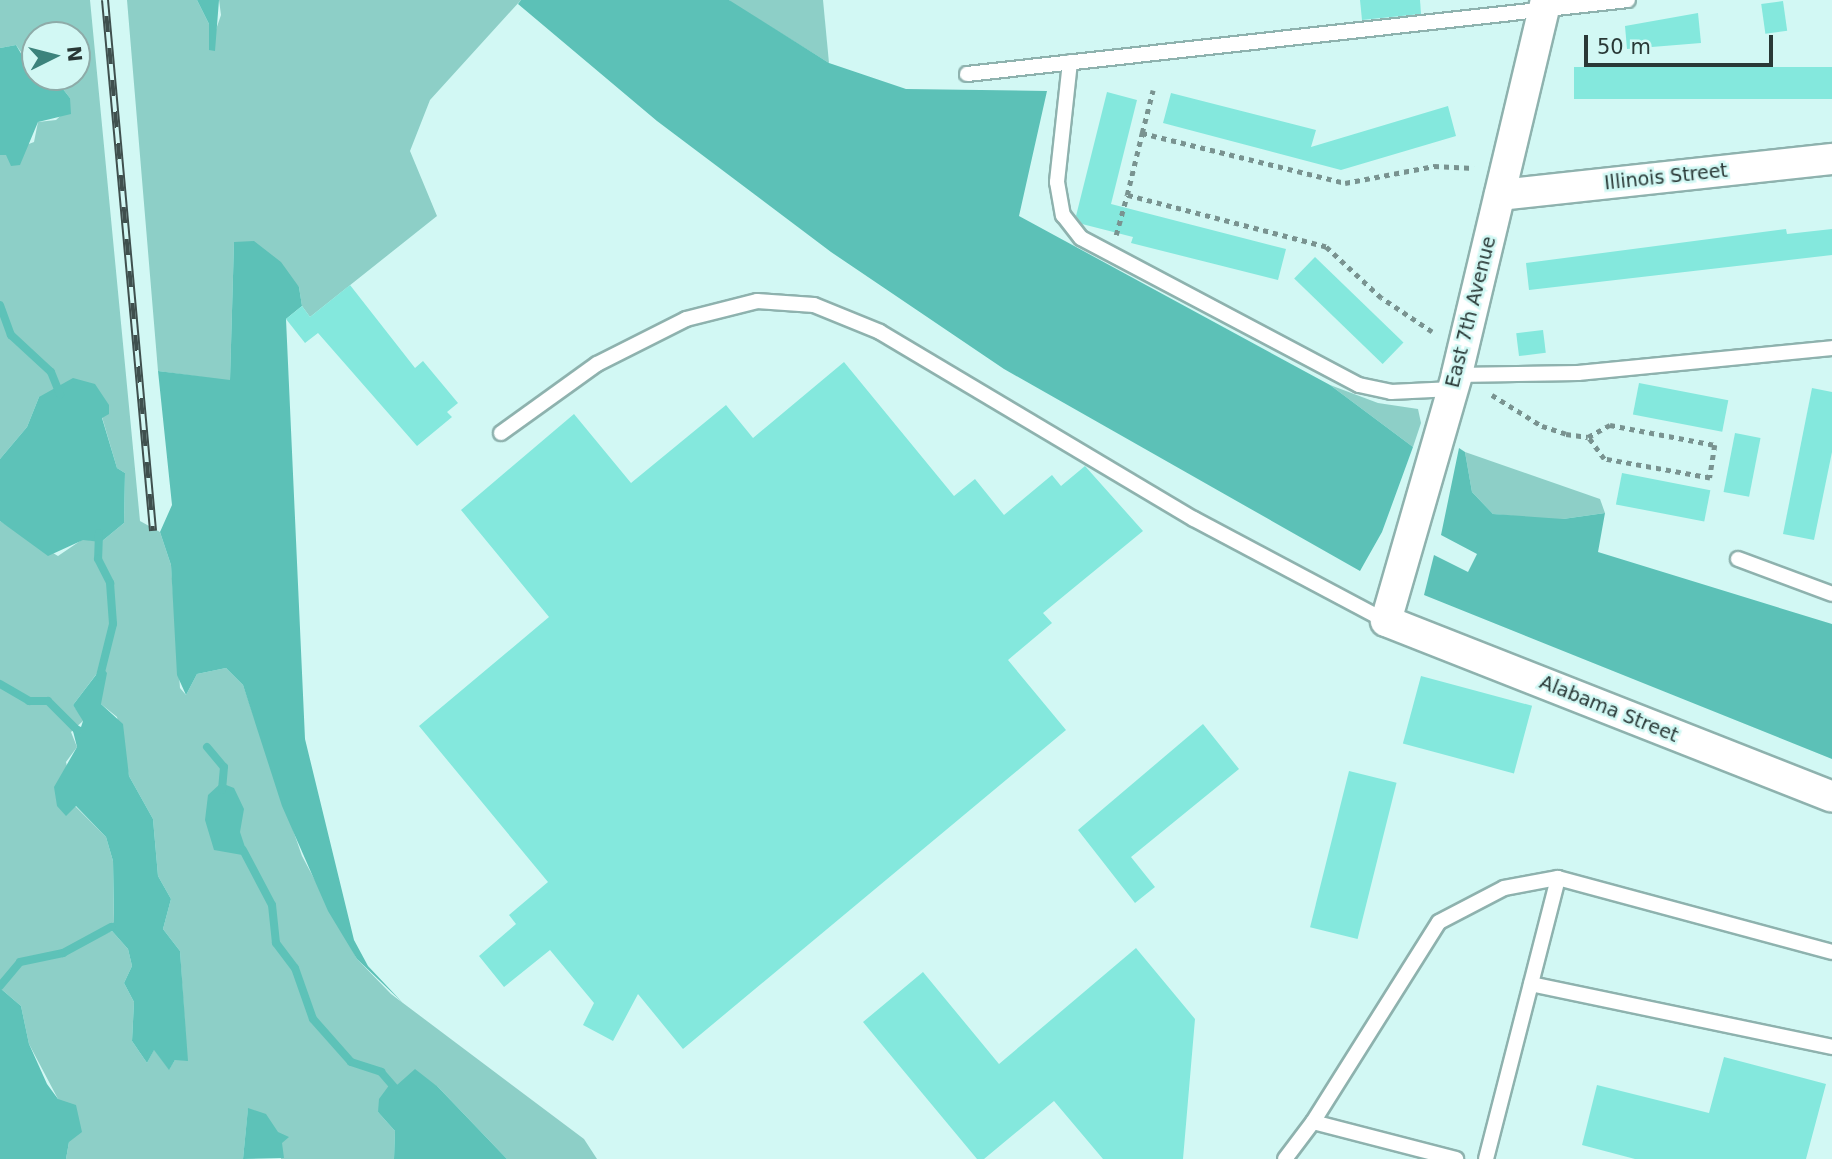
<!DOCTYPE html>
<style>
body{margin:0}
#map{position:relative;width:1832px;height:1159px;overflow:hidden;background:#d2f8f4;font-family:"DejaVu Sans",sans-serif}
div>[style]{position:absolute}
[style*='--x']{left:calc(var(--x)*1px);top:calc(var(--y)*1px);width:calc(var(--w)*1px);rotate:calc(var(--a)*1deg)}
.green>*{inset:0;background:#8dcfc7}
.forest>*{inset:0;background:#5cc1b7}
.water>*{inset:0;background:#5dc2b8}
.stream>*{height:8px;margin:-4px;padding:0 4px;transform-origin:4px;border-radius:4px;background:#5dc2b8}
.building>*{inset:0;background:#84e8dd;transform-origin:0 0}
.path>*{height:4.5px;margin-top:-2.25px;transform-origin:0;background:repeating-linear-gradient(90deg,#799390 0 5px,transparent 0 10px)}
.roads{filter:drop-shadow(2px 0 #8eb2ae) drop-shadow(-2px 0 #8eb2ae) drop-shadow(0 2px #8eb2ae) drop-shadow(0 -2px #8eb2ae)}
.service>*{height:14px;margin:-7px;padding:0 7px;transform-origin:7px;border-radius:7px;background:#fff}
.minor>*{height:30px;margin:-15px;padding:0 15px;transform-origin:15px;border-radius:15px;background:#fff}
.rail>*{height:8px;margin-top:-4px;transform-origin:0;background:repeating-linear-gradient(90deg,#d2f8f4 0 16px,#3f504e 0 32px);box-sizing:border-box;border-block:2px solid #3f504e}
span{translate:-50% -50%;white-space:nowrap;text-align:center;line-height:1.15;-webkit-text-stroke:5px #d2f8f4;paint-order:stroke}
.street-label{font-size:19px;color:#293836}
.north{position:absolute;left:21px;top:21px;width:70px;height:70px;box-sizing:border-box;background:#d2f8f4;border:2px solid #8eaba8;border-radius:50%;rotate:84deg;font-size:19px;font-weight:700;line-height:28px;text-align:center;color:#293836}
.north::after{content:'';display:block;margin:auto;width:24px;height:32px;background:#3c837c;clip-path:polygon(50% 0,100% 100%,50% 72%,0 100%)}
.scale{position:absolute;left:1584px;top:35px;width:189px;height:32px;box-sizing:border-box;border:4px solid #293836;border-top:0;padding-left:9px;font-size:21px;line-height:24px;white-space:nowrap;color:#293836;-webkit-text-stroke:5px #d2f8f4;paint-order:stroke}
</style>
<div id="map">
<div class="green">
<div style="clip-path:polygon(evenodd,0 0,90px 0,140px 521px,160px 532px,171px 565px,180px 688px,186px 695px,197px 674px,226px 668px,243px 685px,302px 856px,357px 959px,391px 994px,584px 1139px,597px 1159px,507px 1159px,438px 1087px,421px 1077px,398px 1085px,378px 1112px,395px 1131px,394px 1159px,281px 1159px,277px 1132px,248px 1109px,243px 1159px,66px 1159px,69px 1142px,58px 1099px,29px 1044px,21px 1006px,0 988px,0 521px,58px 556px,83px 539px,101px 542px,124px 523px,125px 473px,117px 468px,102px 417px,39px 397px,27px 427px,0 459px,0 155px,34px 142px,38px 122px,56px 120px,69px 108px,70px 98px,55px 79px,39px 77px,77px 77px,77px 35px,35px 35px,35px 72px,16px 45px,0 48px,0 0,101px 668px,101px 704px,117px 717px,129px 776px,153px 819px,158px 876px,171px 899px,163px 929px,180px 951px,187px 1060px,175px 1060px,169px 1069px,154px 1049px,147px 1063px,132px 1041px,134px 1002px,124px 983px,132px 966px,128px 949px,112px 931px,104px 934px,114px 922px,113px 861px,106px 837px,75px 806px,66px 762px,77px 747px,71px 732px,84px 720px,73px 705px,101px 668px)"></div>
<div style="clip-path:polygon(127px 0,197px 0,209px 24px,209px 50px,221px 15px,219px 0,521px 0,430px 100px,410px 151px,437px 216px,310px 317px,302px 306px,299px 287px,234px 242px,230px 381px,158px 371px)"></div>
<div style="clip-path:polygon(729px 0,823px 0,829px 63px,732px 3px)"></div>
<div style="clip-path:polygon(1330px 385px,1378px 403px,1418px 409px,1421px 423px,1413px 447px)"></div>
<div style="clip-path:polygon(1465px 452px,1600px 499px,1605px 513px,1556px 520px,1493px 514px,1472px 492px)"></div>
</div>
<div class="forest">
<div style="clip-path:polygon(521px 0,729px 0,829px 63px,906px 89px,1047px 91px,1019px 216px,1330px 385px,1413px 447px,1382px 532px,1360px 571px,1004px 369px,831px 252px,657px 121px,518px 4px)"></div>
<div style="clip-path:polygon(254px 241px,281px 262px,299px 287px,302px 306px,286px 319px,305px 739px,354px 940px,368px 966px,402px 1002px,357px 959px,328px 911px,282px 806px,243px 685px,226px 668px,197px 674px,186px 695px,177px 675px,171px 565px,160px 532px,172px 505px,158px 371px,230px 380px,234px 242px)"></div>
<div style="clip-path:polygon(1459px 448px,1465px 452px,1472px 492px,1493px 514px,1563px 519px,1605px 513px,1598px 552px,1832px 624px,1832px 759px,1424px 595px,1434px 555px,1468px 572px,1477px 554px,1441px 535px)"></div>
</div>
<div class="water">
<div style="clip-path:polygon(197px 0,219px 0,215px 51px,209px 50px,209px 24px)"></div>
<div style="clip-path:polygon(16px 45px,35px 77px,55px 79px,70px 98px,71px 114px,38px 122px,20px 165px,11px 166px,6px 155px,0 155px,0 48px)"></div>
<div style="clip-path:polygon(73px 378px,95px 384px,109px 405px,109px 414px,102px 418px,117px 468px,125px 473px,124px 523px,101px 542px,83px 540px,48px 556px,0 521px,0 459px,27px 427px,39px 397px)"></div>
<div style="clip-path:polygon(102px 667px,107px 673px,101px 704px,123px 724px,129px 776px,153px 819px,158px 876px,171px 899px,163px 929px,180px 951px,188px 1061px,175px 1060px,169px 1070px,154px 1050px,147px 1063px,132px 1041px,134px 1002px,124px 983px,132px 966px,128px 949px,112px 931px,101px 932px,114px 922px,114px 914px,113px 861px,106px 837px,76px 806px,66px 816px,57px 806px,54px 787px,77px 747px,71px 723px,81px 727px,83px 721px,73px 705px)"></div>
<div style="clip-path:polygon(221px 783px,234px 788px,244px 809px,240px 832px,248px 856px,214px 850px,205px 820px,208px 795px)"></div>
<div style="clip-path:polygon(0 988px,21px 1006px,29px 1044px,47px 1084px,58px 1099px,76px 1105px,82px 1132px,69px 1142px,66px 1159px,0 1159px)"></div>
<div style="clip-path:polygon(415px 1069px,438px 1087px,507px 1159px,394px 1159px,395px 1131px,378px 1112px,379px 1099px,390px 1084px,397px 1085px)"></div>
<div style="clip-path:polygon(248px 1108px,266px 1114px,278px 1132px,289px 1137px,282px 1143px,284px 1158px,243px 1159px)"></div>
</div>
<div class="stream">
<div style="--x:0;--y:305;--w:32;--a:70"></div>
<div style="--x:11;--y:335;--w:54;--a:42.8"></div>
<div style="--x:51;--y:372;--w:24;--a:68"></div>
<div style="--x:99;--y:533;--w:26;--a:92"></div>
<div style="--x:98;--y:559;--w:27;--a:63"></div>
<div style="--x:110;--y:583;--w:41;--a:85.8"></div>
<div style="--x:113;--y:624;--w:54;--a:104"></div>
<div style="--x:0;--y:684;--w:34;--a:30"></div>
<div style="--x:29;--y:701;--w:19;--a:0"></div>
<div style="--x:48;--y:701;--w:42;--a:45"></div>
<div style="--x:207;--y:747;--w:26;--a:50"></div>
<div style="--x:224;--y:767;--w:23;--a:95"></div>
<div style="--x:243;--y:850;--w:62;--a:62.2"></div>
<div style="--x:272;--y:905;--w:38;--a:84"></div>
<div style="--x:276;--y:943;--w:31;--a:53"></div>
<div style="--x:295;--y:968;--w:54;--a:70.6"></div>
<div style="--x:313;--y:1019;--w:57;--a:48.5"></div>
<div style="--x:351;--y:1062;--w:32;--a:18"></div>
<div style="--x:381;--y:1072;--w:23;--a:49"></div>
<div style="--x:0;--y:986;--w:31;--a:-50"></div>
<div style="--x:20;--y:962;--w:44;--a:-11.8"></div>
<div style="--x:63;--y:953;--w:55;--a:-28.4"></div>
</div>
<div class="building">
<div style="clip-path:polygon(1360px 0,1420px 0,1421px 14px,1362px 20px)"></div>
<div style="left:1783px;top:1px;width:30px;height:22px;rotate:82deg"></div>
<div style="clip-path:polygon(1698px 13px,1701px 43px,1627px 49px,1625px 26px)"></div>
<div style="left:1832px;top:67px;width:32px;height:258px;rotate:90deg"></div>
<div style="clip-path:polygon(1107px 92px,1137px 100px,1111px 204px,1286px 249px,1278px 280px,1131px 243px,1133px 237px,1082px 224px,1076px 216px)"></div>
<div style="clip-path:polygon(1171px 93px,1316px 130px,1311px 147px,1448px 106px,1456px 136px,1341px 170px,1163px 123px)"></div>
<div style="clip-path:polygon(1786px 229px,1787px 234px,1832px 229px,1832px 255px,1529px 290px,1526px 263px)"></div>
<div style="left:1315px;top:257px;width:123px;height:30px;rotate:44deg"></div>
<div style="clip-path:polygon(350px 285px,415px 368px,423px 361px,458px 403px,447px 412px,452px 417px,417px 446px,318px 333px,305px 343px,286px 319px,302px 306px,310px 317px)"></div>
<div style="left:1543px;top:330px;width:23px;height:27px;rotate:83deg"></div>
<div style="clip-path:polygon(844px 362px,954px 496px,975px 479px,1004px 515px,1052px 475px,1061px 486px,1085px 466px,1143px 531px,1043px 613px,1052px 623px,1008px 660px,1066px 730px,683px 1049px,638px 994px,613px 1041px,583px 1025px,594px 1003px,550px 950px,504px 987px,479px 956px,516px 924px,509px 915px,548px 882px,419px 726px,549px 617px,461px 510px,574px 414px,631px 483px,726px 405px,753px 438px)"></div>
<div style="left:1639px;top:383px;width:91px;height:32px;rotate:11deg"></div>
<div style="clip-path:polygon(1812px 388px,1832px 392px,1832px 452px,1814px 540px,1783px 534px)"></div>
<div style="left:1735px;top:433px;width:26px;height:60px;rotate:11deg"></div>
<div style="left:1622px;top:473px;width:90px;height:32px;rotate:11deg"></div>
<div style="left:1421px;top:676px;width:115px;height:70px;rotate:15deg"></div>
<div style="clip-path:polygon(1203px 724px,1239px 769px,1131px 857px,1155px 887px,1135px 903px,1078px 830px)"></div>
<div style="left:1349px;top:771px;width:49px;height:161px;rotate:14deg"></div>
<div style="clip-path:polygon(1136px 948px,1195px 1019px,1183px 1159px,1103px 1159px,1054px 1101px,984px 1159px,977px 1159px,863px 1022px,923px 972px,999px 1064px)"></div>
<div style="clip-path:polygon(1724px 1057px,1826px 1084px,1806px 1159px,1635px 1159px,1582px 1145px,1597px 1085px,1709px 1113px)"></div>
</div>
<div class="path">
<div style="--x:1142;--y:133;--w:44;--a:-75.7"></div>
<div style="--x:1116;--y:235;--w:41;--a:-74.6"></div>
<div style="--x:1432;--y:332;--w:61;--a:-146.3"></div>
<div style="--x:1381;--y:298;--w:75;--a:-137.2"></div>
<div style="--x:1326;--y:247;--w:206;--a:-165.4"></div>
<div style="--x:1127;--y:195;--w:64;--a:-76.4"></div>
<div style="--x:1142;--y:133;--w:209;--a:13.8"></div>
<div style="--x:1345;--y:183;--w:91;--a:-10.8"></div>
<div style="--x:1434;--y:166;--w:40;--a:2.9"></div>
<div style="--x:1492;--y:395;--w:59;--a:31.8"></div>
<div style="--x:1542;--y:426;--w:25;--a:18"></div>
<div style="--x:1566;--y:434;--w:22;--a:8"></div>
<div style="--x:1588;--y:437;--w:25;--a:-29"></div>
<div style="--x:1610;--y:425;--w:107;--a:10.8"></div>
<div style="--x:1715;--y:445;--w:33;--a:99"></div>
<div style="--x:1710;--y:478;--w:108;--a:-169.8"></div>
<div style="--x:1604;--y:459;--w:27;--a:-126"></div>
</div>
<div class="roads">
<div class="service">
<div style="--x:1070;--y:62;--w:121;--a:96.2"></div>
<div style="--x:1057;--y:182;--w:34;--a:80"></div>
<div style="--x:1063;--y:215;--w:29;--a:52"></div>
<div style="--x:1081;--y:238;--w:314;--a:27.9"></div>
<div style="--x:1359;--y:385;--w:33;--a:12"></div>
<div style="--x:1391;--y:392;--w:62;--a:-2.8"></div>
<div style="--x:967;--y:74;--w:665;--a:-6.39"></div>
<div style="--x:1457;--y:375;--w:121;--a:-0.9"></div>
<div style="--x:1578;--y:373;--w:255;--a:-5.6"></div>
<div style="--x:501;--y:433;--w:118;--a:-35.7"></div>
<div style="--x:597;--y:364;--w:100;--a:-26.8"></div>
<div style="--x:686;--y:319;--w:73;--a:-14.2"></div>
<div style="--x:757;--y:301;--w:57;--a:4"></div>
<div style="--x:814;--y:305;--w:71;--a:22.2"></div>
<div style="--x:880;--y:332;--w:365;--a:30.8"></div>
<div style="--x:1194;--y:519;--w:217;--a:28"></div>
<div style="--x:1738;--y:559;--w:100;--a:20.4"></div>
<div style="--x:1531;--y:984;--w:308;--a:11.8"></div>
<div style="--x:1313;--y:1122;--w:236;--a:-57.8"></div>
<div style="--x:1439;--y:922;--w:73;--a:-27.6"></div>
<div style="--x:1504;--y:888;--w:55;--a:-10.5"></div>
<div style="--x:1285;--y:1159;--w:46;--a:-52.9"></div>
<div style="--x:1313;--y:1122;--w:148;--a:14.5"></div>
<div style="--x:1486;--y:1159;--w:290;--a:-75.6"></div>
<div style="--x:1558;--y:878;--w:284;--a:15.1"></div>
</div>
<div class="minor">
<div style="--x:1546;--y:0;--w:385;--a:103.4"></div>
<div style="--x:1457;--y:375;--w:256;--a:106.1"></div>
<div style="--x:1386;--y:621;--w:479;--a:21.5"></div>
<div style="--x:1500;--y:195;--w:334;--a:-6.2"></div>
</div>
</div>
<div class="rail">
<div style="--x:105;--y:0;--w:533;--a:84.83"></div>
</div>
<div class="street-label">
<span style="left:1666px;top:177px;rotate:-6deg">Illinois Street</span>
<span style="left:1471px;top:312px;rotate:-76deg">East 7th Avenue</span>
<span style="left:1609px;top:709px;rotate:22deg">Alabama Street</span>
</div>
<div class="north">N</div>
<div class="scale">50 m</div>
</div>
